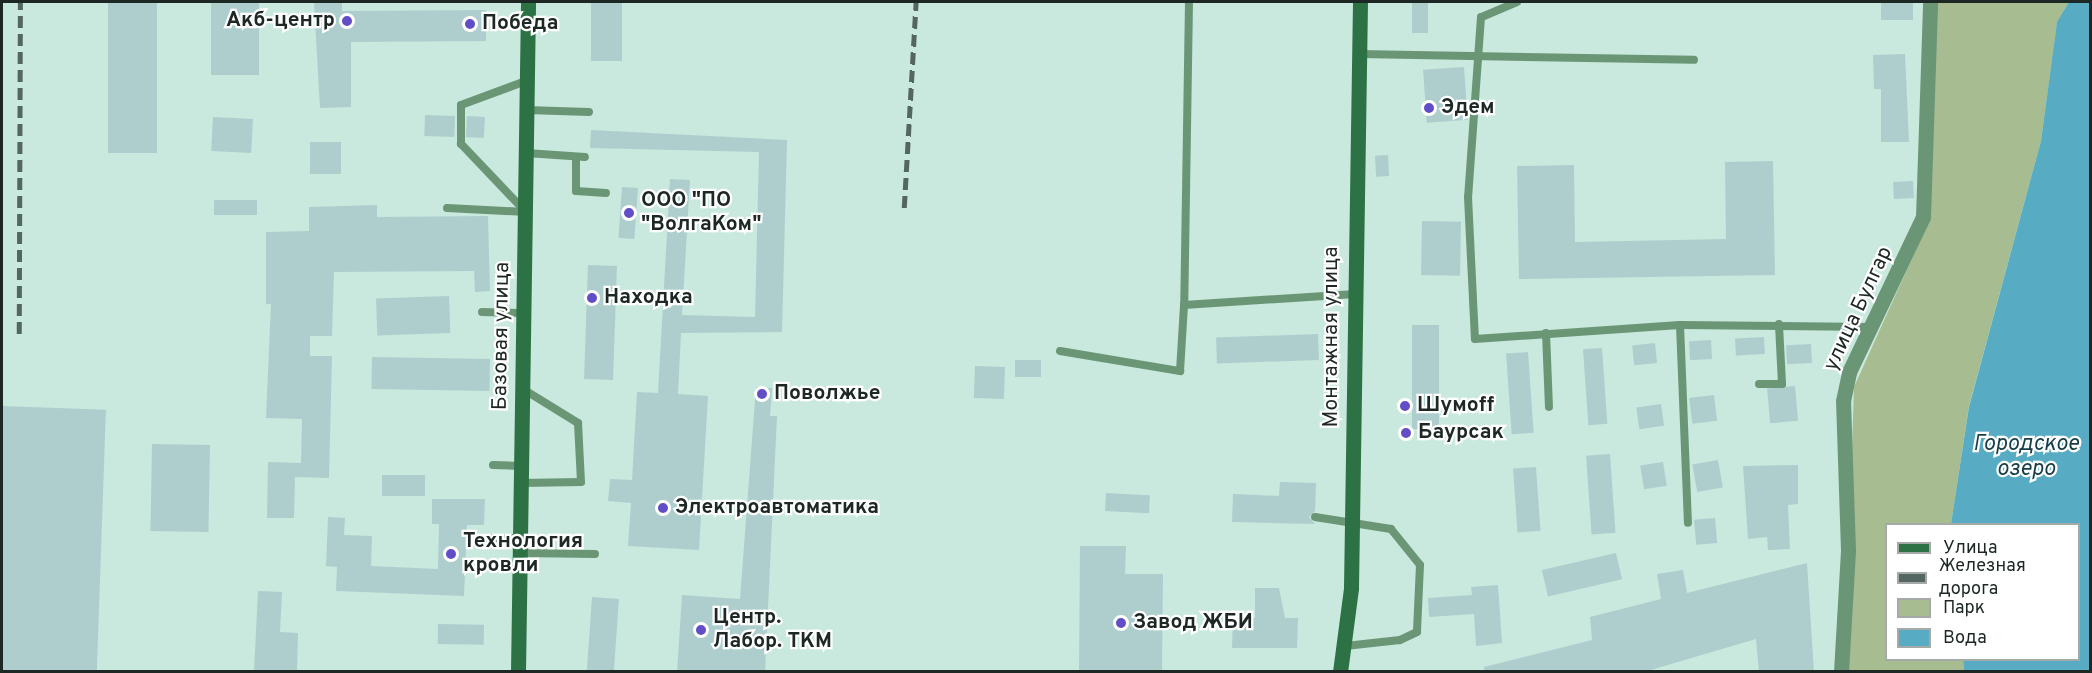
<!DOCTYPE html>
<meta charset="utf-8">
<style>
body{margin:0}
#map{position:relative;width:2092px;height:673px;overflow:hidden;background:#c9e8de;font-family:Overpass,sans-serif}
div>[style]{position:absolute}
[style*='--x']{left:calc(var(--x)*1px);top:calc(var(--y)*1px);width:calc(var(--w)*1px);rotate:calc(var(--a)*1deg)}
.green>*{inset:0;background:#a7bd91}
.water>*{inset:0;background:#57acc3}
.building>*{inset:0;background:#aecece;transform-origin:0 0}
.lane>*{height:8px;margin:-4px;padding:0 4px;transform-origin:4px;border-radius:4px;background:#6b9676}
.street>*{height:15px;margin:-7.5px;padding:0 7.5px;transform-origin:7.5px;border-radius:7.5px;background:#6b9676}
.secondary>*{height:15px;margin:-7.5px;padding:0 7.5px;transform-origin:7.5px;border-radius:7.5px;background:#2c7244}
.rail>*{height:4.5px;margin-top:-2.25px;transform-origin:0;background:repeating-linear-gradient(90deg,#546661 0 12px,transparent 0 18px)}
.dots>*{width:16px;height:16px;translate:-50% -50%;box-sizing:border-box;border:3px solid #fff;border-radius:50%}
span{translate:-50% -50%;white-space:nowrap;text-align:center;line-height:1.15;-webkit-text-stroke:4.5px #fff;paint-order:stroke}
.poi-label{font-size:21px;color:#1d2825;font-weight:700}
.right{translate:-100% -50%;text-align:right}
.left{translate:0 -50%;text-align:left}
.street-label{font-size:21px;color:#1d2825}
.water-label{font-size:22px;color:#163d48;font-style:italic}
.frame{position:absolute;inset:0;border:3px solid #1d2825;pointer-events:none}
.legend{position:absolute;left:1885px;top:523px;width:195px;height:138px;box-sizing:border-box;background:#fff;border:2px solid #a5a9a8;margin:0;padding:8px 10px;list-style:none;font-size:18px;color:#1d2825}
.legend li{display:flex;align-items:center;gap:12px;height:30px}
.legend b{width:30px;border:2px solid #a5a9a8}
</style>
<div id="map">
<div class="green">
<div style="clip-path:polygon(1935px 2px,2069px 2px,2057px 23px,2041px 141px,1969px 406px,1951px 524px,1886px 524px,1886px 660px,1963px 660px,1964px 671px,1845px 672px,1854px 387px,1928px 223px)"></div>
</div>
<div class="water">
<div style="clip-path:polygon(2069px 2px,2090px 2px,2090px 671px,1964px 671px,1963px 660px,2078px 660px,2078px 524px,1951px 524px,1969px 407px,2041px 141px,2057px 22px)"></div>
</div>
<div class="building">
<div style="left:108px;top:2px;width:49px;height:151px"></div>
<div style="left:211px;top:2px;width:48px;height:73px"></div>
<div style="left:591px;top:2px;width:31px;height:59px"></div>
<div style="left:1412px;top:2px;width:16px;height:31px"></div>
<div style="left:1881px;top:2px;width:32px;height:18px"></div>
<div style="clip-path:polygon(314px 3px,342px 3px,342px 11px,486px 10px,486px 41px,351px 42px,351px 107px,320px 108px)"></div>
<div style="clip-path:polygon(1905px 54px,1909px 142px,1881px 142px,1881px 89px,1874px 89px,1873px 55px)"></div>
<div style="left:1464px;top:67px;width:53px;height:41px;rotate:86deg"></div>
<div style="left:425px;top:115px;width:30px;height:21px;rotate:2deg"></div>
<div style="left:467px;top:116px;width:18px;height:21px;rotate:3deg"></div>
<div style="left:213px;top:117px;width:40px;height:34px;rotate:3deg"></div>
<div style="clip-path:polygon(591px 130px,787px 140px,782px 332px,681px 333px,678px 394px,708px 396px,699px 550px,628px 546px,631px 503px,608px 501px,610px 479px,632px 480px,637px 392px,658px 393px,670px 179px,690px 180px,682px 315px,755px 317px,759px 152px,590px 148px)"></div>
<div style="left:310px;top:142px;width:31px;height:32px"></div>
<div style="left:1388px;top:155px;width:21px;height:13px;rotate:87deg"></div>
<div style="clip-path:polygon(1773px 161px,1775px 275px,1519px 279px,1517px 166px,1574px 165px,1575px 242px,1726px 239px,1725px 162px)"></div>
<div style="left:1913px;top:181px;width:17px;height:20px;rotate:87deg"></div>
<div style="left:622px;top:187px;width:16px;height:51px;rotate:4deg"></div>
<div style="left:257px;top:200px;width:15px;height:43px;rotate:90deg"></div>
<div style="clip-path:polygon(377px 205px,377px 217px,488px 216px,490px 291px,475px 292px,474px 271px,334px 272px,332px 336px,310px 336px,310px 356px,332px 356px,329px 478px,295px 477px,294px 518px,267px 518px,268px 462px,301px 463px,302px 419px,266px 418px,271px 304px,266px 304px,266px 232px,309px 231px,309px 207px)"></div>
<div style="left:1422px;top:221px;width:39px;height:54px;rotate:1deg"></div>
<div style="left:588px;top:265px;width:29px;height:114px;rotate:2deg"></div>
<div style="left:449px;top:296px;width:37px;height:73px;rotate:88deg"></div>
<div style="left:1412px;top:325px;width:27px;height:104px"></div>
<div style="left:1318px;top:334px;width:26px;height:102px;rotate:88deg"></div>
<div style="left:1764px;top:337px;width:17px;height:29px;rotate:87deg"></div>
<div style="left:1711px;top:340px;width:19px;height:22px;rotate:87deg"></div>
<div style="left:1655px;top:343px;width:20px;height:23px;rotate:84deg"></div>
<div style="left:1811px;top:344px;width:19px;height:25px;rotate:87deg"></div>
<div style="left:1602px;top:348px;width:76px;height:19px;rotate:86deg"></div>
<div style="left:1528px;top:352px;width:81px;height:22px;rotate:86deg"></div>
<div style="left:372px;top:357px;width:118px;height:32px;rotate:1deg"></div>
<div style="left:1015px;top:360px;width:26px;height:17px"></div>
<div style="left:975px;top:366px;width:30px;height:32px;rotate:2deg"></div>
<div style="left:1795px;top:386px;width:35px;height:28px;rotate:85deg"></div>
<div style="clip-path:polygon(756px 387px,772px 388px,770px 416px,777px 416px,765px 672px,677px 672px,682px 595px,740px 599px)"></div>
<div style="left:1714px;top:395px;width:26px;height:25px;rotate:83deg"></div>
<div style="left:1661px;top:404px;width:22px;height:25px;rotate:82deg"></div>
<div style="left:2px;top:406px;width:104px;height:266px;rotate:2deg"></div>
<div style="left:152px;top:444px;width:58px;height:87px;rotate:1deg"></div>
<div style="left:1610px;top:454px;width:79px;height:24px;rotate:86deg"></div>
<div style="left:1718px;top:460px;width:28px;height:26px;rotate:80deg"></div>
<div style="left:1663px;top:462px;width:24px;height:23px;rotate:81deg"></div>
<div style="clip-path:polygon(1798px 465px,1798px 504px,1788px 505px,1790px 549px,1768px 550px,1767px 537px,1748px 539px,1743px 466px)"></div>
<div style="left:1536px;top:467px;width:64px;height:23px;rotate:86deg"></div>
<div style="left:382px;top:475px;width:43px;height:21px"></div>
<div style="clip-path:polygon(1280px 482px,1316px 483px,1315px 511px,1309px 517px,1315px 524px,1232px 522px,1233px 494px,1279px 496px)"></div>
<div style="left:1106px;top:493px;width:44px;height:18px;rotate:3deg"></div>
<div style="clip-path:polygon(432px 499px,485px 499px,484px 525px,467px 525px,464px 596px,336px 591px,337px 567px,326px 566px,328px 517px,345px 518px,344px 535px,372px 536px,371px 566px,438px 569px,439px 524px,432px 524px)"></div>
<div style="left:1715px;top:518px;width:25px;height:21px;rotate:85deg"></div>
<div style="clip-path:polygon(1080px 546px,1126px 546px,1125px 574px,1163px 574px,1162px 672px,1079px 672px)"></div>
<div style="left:1616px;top:553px;width:27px;height:76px;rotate:77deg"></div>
<div style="clip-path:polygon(1807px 563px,1814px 672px,1759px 672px,1756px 639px,1644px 672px,1484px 672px,1484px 667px,1592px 640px,1590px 617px,1661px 599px,1657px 574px,1683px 570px,1687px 593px)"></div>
<div style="clip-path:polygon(1498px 585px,1502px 643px,1476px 646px,1474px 614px,1429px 617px,1428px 598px,1472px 595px,1471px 587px)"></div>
<div style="clip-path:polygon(1255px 588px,1279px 588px,1285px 618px,1298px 618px,1297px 648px,1232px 648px,1233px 617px,1255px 618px)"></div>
<div style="clip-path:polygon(258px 591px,282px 592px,280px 632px,298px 633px,297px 672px,254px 672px)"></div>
<div style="left:592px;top:597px;width:27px;height:75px;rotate:4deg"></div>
<div style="left:438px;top:624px;width:46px;height:20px;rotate:1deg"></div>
</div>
<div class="lane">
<div style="--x:1189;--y:2;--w:303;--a:90.9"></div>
<div style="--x:1184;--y:305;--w:168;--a:-3.7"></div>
<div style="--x:1517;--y:2;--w:39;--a:157"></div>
<div style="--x:1481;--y:17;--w:180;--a:94.1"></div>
<div style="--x:1468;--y:197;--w:142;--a:87.2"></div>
<div style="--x:1475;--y:339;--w:205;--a:-3.9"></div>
<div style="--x:1680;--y:325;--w:191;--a:0.6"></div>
<div style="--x:1359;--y:54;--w:335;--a:1"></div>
<div style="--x:526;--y:110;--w:63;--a:1.8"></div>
<div style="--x:526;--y:153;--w:59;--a:3.9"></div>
<div style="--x:576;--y:157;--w:34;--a:90"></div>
<div style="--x:576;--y:191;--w:30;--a:4"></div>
<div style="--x:447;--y:208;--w:79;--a:2.9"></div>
<div style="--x:523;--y:209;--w:90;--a:-133.6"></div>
<div style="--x:461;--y:144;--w:39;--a:-90"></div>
<div style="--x:461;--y:105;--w:69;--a:-20.3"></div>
<div style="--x:482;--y:312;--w:42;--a:1.4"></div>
<div style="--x:1680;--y:325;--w:198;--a:87.7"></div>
<div style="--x:1546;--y:333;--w:74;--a:87.7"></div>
<div style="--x:1060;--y:351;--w:122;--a:9.5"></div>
<div style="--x:1180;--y:371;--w:66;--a:-86.5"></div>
<div style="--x:1759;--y:384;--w:23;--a:0"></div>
<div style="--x:1782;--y:384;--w:60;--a:-92.9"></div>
<div style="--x:493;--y:465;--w:28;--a:2"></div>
<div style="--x:521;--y:483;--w:60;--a:-1"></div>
<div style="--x:581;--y:482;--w:59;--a:-92.9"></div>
<div style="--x:578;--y:423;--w:65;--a:-148.3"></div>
<div style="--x:1315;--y:517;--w:77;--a:9"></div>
<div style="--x:1391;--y:529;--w:46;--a:51.1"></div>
<div style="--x:1420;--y:565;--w:67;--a:92.6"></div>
<div style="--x:1417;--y:632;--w:19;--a:155"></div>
<div style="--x:1400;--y:640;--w:55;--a:173.8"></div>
<div style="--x:487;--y:538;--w:33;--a:0"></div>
<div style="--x:520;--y:553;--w:75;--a:0.8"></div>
</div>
<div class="street">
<div style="--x:1841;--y:672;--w:122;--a:-86.7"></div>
<div style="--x:1848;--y:550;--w:149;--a:-91.9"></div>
<div style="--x:1843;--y:401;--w:30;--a:-78"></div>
<div style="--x:1849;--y:372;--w:172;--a:-64.5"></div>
<div style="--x:1923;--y:217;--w:215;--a:-88.1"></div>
</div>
<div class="secondary">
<div style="--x:518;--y:672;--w:670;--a:-89.14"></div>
<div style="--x:1340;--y:672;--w:85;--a:-82.5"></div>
<div style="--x:1351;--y:588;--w:586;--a:-89.12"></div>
</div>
<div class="rail">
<div style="--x:904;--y:208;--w:206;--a:-86.7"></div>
<div style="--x:19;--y:334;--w:332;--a:-89.8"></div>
</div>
<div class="dots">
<div style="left:347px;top:21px;background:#614ec6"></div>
<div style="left:470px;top:24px;background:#614ec6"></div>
<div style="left:1429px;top:108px;background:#614ec6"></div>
<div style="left:629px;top:213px;background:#614ec6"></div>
<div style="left:592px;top:298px;background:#614ec6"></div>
<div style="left:762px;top:394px;background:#614ec6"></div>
<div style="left:1405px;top:406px;background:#614ec6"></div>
<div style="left:1406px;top:433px;background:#614ec6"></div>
<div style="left:663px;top:508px;background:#614ec6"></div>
<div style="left:451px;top:554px;background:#614ec6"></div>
<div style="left:1121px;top:623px;background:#614ec6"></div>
<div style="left:701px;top:630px;background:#614ec6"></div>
</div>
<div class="poi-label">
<span class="right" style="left:335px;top:21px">Акб-центр</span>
<span class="left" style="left:482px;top:24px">Победа</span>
<span class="left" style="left:1441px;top:108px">Эдем</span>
<span class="left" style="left:641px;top:213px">ООО "ПО<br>"ВолгаКом"</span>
<span class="left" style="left:604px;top:298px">Находка</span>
<span class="left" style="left:774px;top:394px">Поволжье</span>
<span class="left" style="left:1417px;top:406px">Шумоff</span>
<span class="left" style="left:1418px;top:433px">Баурсак</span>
<span class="left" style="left:675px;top:508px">Электроавтоматика</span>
<span class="left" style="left:463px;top:554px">Технология<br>кровли</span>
<span class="left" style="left:713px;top:630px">Центр.<br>Лабор. ТКМ</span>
<span class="left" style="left:1133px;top:623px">Завод ЖБИ</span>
</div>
<div class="street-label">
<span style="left:1859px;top:309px;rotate:-65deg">улица Булгар</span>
<span style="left:502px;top:336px;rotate:-89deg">Базовая улица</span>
<span style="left:1332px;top:337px;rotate:-90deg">Монтажная улица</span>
</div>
<div class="water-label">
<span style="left:2026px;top:457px">Городское<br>озеро</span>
</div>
<div class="frame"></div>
<ul class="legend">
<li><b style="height:8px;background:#2c7244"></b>Улица</li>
<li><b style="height:8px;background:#546661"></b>Железная дорога</li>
<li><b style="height:16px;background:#a7bd91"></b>Парк</li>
<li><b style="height:16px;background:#57acc3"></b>Вода</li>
</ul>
</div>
